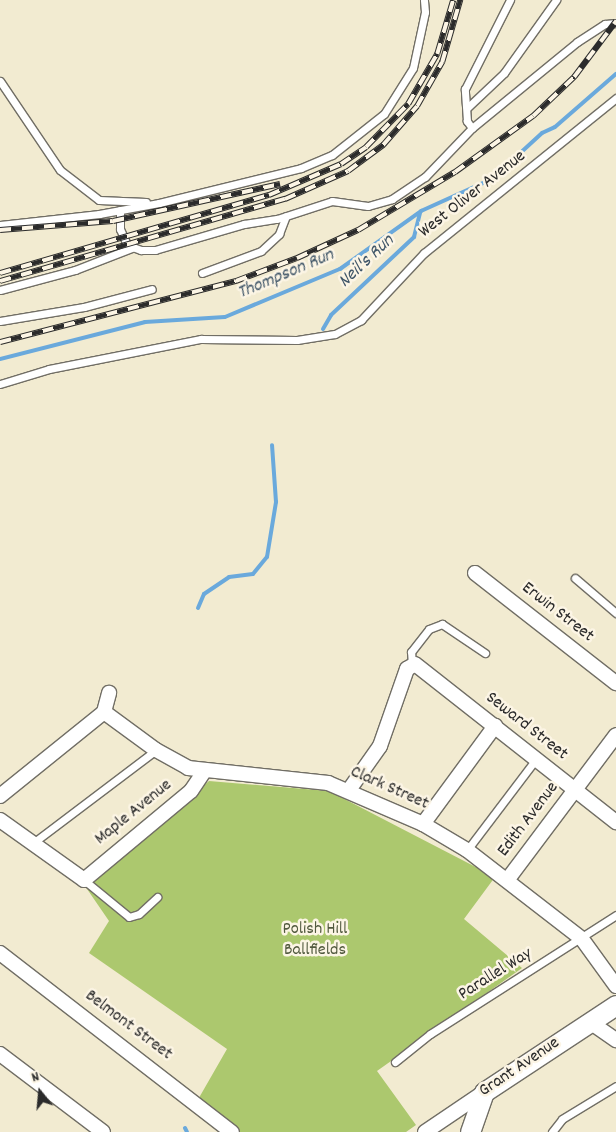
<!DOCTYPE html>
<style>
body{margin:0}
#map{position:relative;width:616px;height:1132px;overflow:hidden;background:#f2ebd1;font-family:Dekko,sans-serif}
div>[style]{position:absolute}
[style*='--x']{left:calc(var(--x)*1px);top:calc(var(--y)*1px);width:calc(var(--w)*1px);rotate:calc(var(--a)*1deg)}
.green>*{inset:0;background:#acc86e}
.stream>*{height:4px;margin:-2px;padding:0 2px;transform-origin:2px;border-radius:2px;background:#6aa9dc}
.roads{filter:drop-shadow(1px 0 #716e65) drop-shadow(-1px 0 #716e65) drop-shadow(0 1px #716e65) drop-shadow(0 -1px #716e65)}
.lane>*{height:7px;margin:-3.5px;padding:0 3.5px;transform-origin:3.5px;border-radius:3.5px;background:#fff}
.street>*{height:14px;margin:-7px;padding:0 7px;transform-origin:7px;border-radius:7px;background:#fff}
.secondary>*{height:19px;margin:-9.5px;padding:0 9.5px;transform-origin:9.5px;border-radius:9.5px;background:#fff}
.rail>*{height:5.5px;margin-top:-2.75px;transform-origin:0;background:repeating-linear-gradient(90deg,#fcf5e5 0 11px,#2b2b2b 0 22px);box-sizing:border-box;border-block:1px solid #2b2b2b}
span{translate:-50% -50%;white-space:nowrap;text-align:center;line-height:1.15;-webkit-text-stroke:5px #fcf5e5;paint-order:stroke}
.street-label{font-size:18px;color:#2b2b2b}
.park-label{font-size:18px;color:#525a3f}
.water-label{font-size:19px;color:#415769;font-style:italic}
.north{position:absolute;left:15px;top:1067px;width:50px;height:50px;-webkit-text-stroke:4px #fcf5e5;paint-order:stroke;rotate:343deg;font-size:14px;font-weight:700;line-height:20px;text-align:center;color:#2b2b2b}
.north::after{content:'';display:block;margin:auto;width:18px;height:22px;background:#2b2b2b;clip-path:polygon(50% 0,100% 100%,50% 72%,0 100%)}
</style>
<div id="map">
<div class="green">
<div style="clip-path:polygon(209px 781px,329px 791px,495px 877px,464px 919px,522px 968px,377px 1071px,416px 1125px,406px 1132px,237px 1132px,196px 1103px,227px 1049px,89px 953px,109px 921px,85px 886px)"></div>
</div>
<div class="stream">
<div style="--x:323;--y:329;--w:16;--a:-60"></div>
<div style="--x:331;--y:315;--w:114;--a:-43.2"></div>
<div style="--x:414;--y:237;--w:25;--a:-76"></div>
<div style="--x:0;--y:359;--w:150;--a:-14.3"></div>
<div style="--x:145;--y:322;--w:80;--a:-3.6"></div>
<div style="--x:225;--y:317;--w:125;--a:-22.7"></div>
<div style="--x:340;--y:269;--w:100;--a:-35.6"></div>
<div style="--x:421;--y:211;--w:78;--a:-24.3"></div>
<div style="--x:492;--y:179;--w:68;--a:-42.6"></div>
<div style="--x:542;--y:133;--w:14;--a:-25"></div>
<div style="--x:555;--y:127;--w:81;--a:-41"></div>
<div style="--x:198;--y:608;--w:15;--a:-67"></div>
<div style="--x:204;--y:594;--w:30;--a:-34"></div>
<div style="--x:229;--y:577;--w:24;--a:-7"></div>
<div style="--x:253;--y:574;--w:22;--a:-51"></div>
<div style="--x:267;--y:557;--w:56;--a:-80.7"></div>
<div style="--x:276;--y:502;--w:57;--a:-94"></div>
<div style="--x:185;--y:1128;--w:4;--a:63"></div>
</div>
<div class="roads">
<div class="lane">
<div style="--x:0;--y:81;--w:107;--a:56"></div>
<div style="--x:60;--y:170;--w:49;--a:37.6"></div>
<div style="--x:99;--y:200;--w:47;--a:2.4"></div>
<div style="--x:467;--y:108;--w:51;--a:-43.4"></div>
<div style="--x:504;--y:73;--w:90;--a:-54.5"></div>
<div style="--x:472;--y:128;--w:9;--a:-126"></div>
<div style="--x:467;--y:121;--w:32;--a:-94"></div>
<div style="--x:465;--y:89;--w:100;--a:-63.2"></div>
<div style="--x:120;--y:210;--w:19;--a:90"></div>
<div style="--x:120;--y:229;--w:17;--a:66"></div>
<div style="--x:127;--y:245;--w:15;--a:20"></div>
<div style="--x:141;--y:250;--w:14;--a:0"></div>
<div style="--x:155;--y:250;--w:93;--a:-16.3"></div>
<div style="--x:244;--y:224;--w:33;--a:-9"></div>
<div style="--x:277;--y:219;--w:58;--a:-18.1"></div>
<div style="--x:332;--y:201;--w:36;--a:8"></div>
<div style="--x:368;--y:206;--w:25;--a:-16"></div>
<div style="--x:392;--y:199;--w:40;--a:-34"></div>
<div style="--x:425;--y:177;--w:68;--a:-46.2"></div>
<div style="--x:472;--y:128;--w:136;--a:-39.3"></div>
<div style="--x:577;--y:42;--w:33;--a:-33"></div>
<div style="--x:605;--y:24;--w:11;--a:-5"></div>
<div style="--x:0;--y:225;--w:100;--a:-6.3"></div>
<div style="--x:99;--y:214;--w:61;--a:-10.4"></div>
<div style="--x:159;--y:203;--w:146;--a:-13.8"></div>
<div style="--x:301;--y:168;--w:34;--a:-23"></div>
<div style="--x:332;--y:155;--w:66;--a:-38.3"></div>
<div style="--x:384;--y:114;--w:54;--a:-57.8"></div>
<div style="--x:413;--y:68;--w:57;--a:-77.9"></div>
<div style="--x:425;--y:12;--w:12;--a:-95"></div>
<div style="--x:202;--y:273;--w:63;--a:-20.4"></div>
<div style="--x:261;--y:251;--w:25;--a:-43"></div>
<div style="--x:279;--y:234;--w:19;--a:-69"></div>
<div style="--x:0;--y:290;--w:78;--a:-14.9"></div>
<div style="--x:75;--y:270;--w:63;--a:-21.3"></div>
<div style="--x:0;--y:321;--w:85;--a:-9.5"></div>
<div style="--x:84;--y:307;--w:70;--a:-14.8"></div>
<div style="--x:0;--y:384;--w:51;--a:-17"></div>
<div style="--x:49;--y:369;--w:155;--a:-11.2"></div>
<div style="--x:201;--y:339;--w:96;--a:0.6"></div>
<div style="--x:297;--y:340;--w:38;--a:-9"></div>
<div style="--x:335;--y:334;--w:30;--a:-28"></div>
<div style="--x:361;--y:320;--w:92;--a:-46.8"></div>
<div style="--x:424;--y:253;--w:247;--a:-38.9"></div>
<div style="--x:575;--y:578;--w:54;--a:40.5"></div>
<div style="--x:412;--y:665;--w:13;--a:-94"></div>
<div style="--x:411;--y:652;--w:29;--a:-52"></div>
<div style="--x:429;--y:629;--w:14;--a:-21"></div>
<div style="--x:442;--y:624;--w:52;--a:34"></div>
<div style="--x:33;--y:843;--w:154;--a:-37.1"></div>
<div style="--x:467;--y:850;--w:114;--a:-52.8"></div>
<div style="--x:84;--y:880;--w:58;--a:39.4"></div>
<div style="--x:129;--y:917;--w:10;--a:-17"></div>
<div style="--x:139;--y:914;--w:25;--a:-43"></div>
<div style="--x:395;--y:1062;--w:45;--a:-38.7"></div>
<div style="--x:430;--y:1034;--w:221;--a:-32.6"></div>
<div style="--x:552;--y:1132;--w:16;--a:-52"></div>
<div style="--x:562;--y:1119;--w:63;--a:-31.4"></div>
</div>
<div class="street">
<div style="--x:475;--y:573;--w:179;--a:38"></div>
<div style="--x:104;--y:712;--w:64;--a:36.2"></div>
<div style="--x:156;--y:750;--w:37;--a:29"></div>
<div style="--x:188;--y:768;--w:141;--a:6.1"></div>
<div style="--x:328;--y:783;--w:103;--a:23.3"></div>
<div style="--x:423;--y:824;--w:51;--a:30.6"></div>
<div style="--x:467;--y:850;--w:145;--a:37.7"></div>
<div style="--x:582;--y:939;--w:58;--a:54.1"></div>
<div style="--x:349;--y:790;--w:54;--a:-54.8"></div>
<div style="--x:380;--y:746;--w:82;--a:-70.7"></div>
<div style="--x:407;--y:669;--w:9;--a:-32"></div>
<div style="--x:415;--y:664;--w:256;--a:38.2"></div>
<div style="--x:0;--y:796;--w:134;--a:-38.9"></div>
<div style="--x:104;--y:712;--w:20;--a:-75"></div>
<div style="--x:0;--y:820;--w:103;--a:35.5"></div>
<div style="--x:84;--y:880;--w:139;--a:-39.8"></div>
<div style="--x:191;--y:791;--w:23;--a:-56"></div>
<div style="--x:423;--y:824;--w:122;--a:-53.7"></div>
<div style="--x:508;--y:879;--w:180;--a:-53.1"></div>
<div style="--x:0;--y:953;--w:293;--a:37.7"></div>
<div style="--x:590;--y:1022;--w:32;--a:35"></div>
<div style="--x:0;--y:1054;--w:129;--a:37.1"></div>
<div style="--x:425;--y:1132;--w:71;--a:-34.1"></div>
</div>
<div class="secondary">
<div style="--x:470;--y:1132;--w:42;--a:-70.7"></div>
<div style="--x:484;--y:1092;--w:158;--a:-33.4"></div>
</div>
</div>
<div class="rail">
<div style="--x:0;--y:230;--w:113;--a:-4.6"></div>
<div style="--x:113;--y:221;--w:171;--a:-12.5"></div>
<div style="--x:0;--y:273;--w:280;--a:-16.2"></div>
<div style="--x:269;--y:195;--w:78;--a:-23.3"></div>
<div style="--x:341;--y:164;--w:30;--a:-34"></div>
<div style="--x:366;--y:147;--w:60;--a:-45.7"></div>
<div style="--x:408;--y:104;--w:58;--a:-59.9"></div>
<div style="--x:437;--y:54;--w:56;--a:-73.5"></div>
<div style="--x:0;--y:281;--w:297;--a:-16.1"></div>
<div style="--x:285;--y:199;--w:69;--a:-24"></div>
<div style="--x:348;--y:171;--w:44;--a:-36.6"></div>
<div style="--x:383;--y:145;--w:52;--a:-48.9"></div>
<div style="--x:417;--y:106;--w:51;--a:-60.4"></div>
<div style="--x:442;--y:62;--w:65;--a:-73.8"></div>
<div style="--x:0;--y:342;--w:244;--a:-14.5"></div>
<div style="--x:236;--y:281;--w:65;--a:-20.7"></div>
<div style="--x:297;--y:258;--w:67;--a:-24.7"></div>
<div style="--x:358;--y:230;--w:113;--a:-30.9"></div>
<div style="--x:455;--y:172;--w:96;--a:-35.7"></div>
<div style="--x:533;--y:116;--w:57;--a:-43.6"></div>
<div style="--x:574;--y:77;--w:70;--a:-53.1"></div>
</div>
<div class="street-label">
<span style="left:473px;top:195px;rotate:-38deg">West Oliver Avenue</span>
<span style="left:557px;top:613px;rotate:38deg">Erwin Street</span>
<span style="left:526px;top:727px;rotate:38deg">Seward Street</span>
<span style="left:389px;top:789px;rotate:24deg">Clark Street</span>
<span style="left:134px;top:813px;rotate:-39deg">Maple Avenue</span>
<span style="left:529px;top:820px;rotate:-53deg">Edith Avenue</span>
<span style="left:496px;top:975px;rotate:-32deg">Parallel Way</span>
<span style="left:128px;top:1026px;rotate:37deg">Belmont Street</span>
<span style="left:520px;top:1068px;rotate:-34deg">Grant Avenue</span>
</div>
<div class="park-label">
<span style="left:315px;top:941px">Polish Hill<br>Ballfields</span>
</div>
<div class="water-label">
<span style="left:367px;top:262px;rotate:-43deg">Neil's Run</span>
<span style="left:286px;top:275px;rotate:-23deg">Thompson Run</span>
</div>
<div class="north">N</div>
</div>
